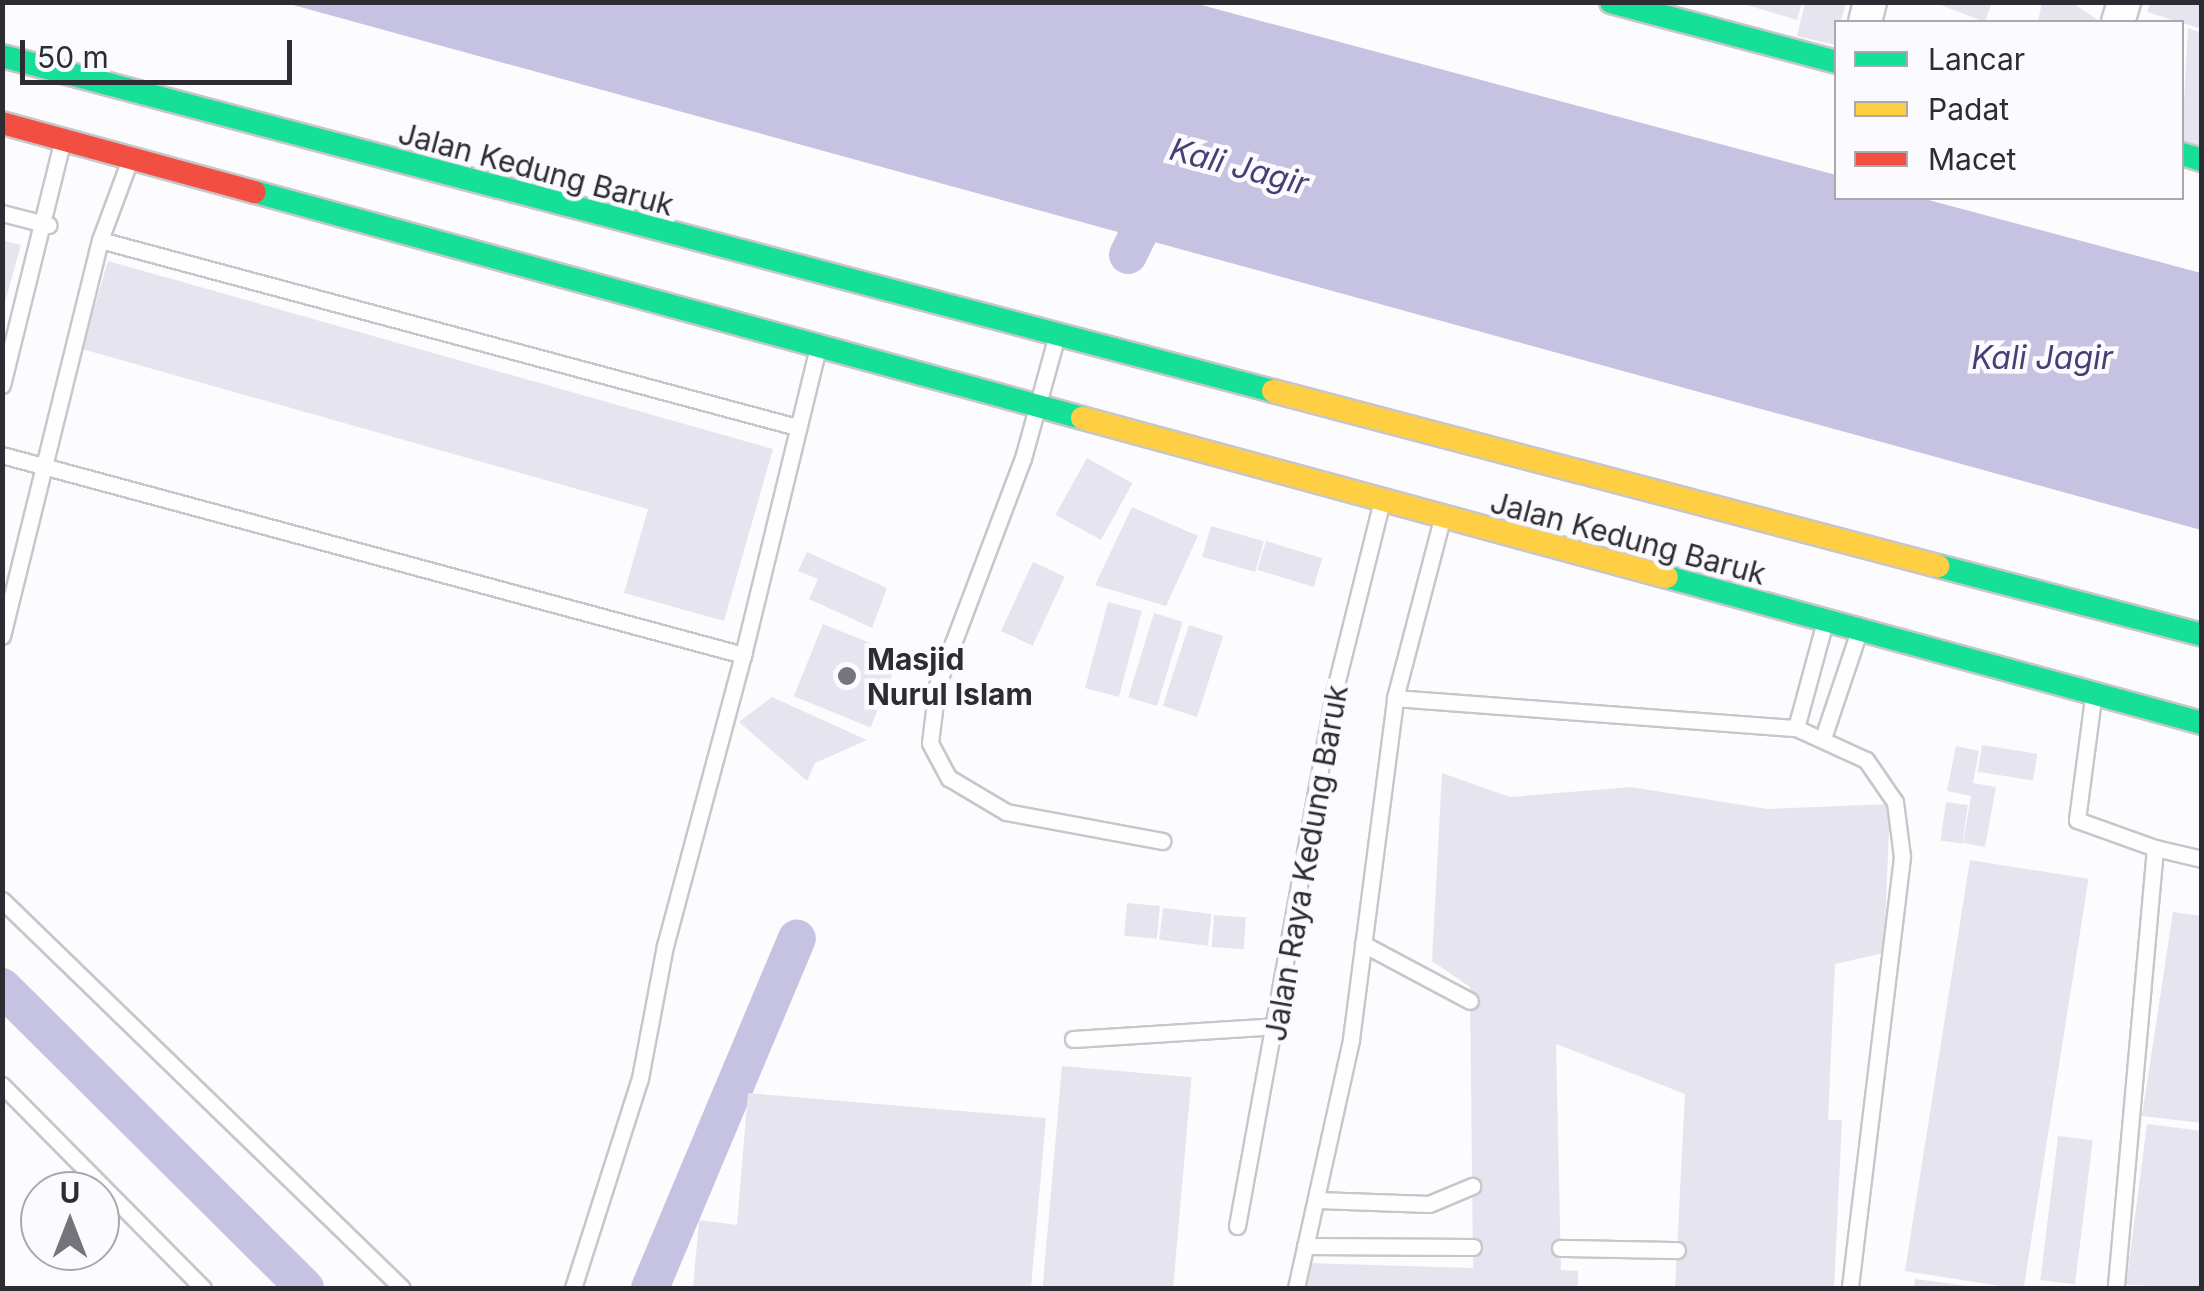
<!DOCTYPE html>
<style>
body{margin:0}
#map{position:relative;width:2204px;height:1291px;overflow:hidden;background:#fcfbfd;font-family:Inter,sans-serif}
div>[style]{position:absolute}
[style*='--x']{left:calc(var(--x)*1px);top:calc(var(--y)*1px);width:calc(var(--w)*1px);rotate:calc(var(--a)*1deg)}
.water>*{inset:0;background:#c6c2e2}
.canal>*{height:38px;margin:-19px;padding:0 19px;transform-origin:19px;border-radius:19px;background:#c6c2e2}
.building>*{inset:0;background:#e6e5ef;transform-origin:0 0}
.roads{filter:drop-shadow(2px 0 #c7c6ca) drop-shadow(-2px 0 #c7c6ca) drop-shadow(0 2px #c7c6ca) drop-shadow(0 -2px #c7c6ca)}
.lane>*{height:15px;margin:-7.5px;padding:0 7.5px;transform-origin:7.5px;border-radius:7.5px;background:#fffeff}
.street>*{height:32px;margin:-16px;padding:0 16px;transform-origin:16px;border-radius:16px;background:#fffeff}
.fast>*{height:22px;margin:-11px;padding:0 11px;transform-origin:11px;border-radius:11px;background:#16e098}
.slow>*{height:22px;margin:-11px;padding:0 11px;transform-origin:11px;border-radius:11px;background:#ffcf43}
.jam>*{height:22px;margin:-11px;padding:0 11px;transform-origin:11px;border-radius:11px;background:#f24e42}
.dots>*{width:28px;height:28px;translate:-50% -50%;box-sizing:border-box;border:5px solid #fbfafe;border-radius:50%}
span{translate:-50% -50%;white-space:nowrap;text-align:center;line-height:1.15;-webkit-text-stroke:9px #fbfafe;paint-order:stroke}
.street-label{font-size:30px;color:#2d2c33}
.poi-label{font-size:30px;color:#2d2c33;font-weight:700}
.left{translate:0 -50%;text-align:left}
.water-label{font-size:32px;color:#483e76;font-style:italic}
.frame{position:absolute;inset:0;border:5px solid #2d2c33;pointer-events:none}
.legend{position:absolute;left:1834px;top:20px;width:350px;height:180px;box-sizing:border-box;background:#fbfafe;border:2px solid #a9a8ad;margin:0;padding:12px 18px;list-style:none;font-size:30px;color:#2d2c33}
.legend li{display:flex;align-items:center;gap:20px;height:50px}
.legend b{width:50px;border:2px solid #a9a8ad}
.north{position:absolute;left:20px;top:1171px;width:100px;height:100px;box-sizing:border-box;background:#fbfafe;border:2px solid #a9a8ad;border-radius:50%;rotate:0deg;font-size:28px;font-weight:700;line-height:40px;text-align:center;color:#2d2c33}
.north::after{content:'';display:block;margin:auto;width:35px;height:45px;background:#75747a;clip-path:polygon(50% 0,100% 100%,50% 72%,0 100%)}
.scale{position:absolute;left:20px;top:40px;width:272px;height:45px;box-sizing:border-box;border:5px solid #2d2c33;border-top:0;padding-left:12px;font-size:30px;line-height:35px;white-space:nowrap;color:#2d2c33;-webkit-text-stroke:8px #fbfafe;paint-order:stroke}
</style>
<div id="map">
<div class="water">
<div style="clip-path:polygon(286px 3px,1194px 3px,1836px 175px,1836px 198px,1921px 198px,2201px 273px,2201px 530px)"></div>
</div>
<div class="canal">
<div style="--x:1128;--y:255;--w:72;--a:-63.8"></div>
<div style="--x:2;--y:987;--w:427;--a:44.8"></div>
<div style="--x:650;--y:1288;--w:379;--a:-67.2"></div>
</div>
<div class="building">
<div style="clip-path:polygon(1737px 2px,1802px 2px,1797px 20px)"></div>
<div style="clip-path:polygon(1805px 2px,1846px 2px,1835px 45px,1797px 36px)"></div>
<div style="clip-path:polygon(1933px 2px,1992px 2px,1985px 22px)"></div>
<div style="clip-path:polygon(2042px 2px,2071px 2px,2101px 22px,2038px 22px)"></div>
<div style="clip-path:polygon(2150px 2px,2202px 2px,2202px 29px,2147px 12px)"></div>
<div style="clip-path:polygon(2188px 28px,2202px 33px,2202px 147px,2182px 140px)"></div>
<div style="clip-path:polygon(2px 240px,21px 245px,4px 305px,2px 305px)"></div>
<div style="clip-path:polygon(108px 261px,773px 449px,724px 621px,624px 593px,648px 509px,82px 349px)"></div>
<div style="left:1087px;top:458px;width:52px;height:65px;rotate:29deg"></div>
<div style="clip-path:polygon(1132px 507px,1198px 536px,1166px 606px,1095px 585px)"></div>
<div style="left:1211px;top:526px;width:55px;height:32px;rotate:16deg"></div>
<div style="left:1266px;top:541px;width:59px;height:30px;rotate:17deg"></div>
<div style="clip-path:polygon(807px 552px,887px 588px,872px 628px,809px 599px,818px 579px,798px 571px)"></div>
<div style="left:1033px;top:562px;width:35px;height:76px;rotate:25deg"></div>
<div style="left:1108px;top:602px;width:35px;height:89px;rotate:15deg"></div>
<div style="left:1154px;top:613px;width:30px;height:88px;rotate:17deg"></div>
<div style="left:823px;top:624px;width:83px;height:78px;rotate:22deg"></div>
<div style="left:1189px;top:625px;width:36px;height:85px;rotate:18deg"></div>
<div style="clip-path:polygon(772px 697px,867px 740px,815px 763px,807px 781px,739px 722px)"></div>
<div style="left:1982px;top:745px;width:56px;height:27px;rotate:9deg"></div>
<div style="clip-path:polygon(1956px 746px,1979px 751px,1973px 783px,1996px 787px,1985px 847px,1963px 843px,1971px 796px,1947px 791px)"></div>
<div style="clip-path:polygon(1442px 773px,1510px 797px,1631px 787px,1767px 809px,1890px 804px,1884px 953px,1835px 964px,1828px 1120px,1842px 1120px,1834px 1288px,1675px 1288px,1685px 1094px,1556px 1044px,1561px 1270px,1578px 1271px,1578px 1288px,1305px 1288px,1306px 1263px,1473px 1268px,1470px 987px,1432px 961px)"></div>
<div style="left:1946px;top:802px;width:22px;height:39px;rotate:8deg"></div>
<div style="left:1970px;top:860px;width:120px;height:416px;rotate:9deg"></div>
<div style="left:1127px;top:903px;width:33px;height:33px;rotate:5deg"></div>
<div style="left:1163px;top:908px;width:49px;height:32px;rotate:7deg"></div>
<div style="clip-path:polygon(2173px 912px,2202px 916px,2202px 1123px,2142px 1116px)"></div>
<div style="left:1214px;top:915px;width:32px;height:32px;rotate:4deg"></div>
<div style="left:1062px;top:1066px;width:130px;height:223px;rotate:5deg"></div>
<div style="clip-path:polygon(748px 1093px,1046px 1118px,1031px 1288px,693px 1288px,699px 1220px,737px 1225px)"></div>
<div style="clip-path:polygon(2147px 1124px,2202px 1131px,2202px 1288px,2126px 1285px)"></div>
<div style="left:2058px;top:1136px;width:35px;height:145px;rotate:7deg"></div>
<div style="clip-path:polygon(1915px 1279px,1968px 1286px,1968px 1288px,1914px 1288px)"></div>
</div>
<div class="roads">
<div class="lane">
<div style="--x:2;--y:213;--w:48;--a:14.6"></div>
<div style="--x:100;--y:240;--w:722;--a:15.02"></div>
<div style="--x:1055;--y:342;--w:120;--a:105.4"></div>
<div style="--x:1023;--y:458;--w:244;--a:110.7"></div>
<div style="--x:937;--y:686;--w:57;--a:97"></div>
<div style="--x:930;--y:743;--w:40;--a:62"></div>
<div style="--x:949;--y:778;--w:66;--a:30.8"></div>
<div style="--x:1006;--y:812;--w:159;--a:10.5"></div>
<div style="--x:2;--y:385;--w:245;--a:-76.1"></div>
<div style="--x:2;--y:455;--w:768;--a:15.1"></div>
<div style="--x:743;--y:655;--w:313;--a:-76.3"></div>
<div style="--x:2;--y:636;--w:408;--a:-76.1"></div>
<div style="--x:100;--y:240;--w:83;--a:-69.6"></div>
<div style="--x:1395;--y:698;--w:402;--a:4.3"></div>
<div style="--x:1796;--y:728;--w:77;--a:24.6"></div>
<div style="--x:1866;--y:760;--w:51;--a:55.4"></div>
<div style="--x:1895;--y:802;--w:55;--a:82.7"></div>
<div style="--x:1902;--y:857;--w:434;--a:96.9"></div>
<div style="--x:2093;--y:698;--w:123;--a:97.5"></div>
<div style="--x:2077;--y:820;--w:83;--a:19.7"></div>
<div style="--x:2155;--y:848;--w:442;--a:95.1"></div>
<div style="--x:1796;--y:728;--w:107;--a:-74.8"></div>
<div style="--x:1823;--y:738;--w:110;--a:-71.4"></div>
<div style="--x:2155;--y:848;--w:48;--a:13.2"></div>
<div style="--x:2;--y:900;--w:557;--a:44.13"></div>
<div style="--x:1363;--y:944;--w:121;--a:28"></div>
<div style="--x:1073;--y:1039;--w:206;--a:-3.6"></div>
<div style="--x:2;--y:1085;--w:286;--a:45.3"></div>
<div style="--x:1318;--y:1200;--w:111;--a:2.1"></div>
<div style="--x:1429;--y:1204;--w:47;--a:-22.7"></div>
<div style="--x:1237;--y:1226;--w:542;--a:-79.69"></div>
<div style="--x:1334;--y:693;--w:195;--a:-76"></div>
<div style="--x:1305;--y:1246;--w:168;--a:0.3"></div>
<div style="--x:1560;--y:1248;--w:117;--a:1"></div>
<div style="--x:573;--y:1288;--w:220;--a:-72.3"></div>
<div style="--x:640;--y:1078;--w:134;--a:-79.3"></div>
<div style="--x:665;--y:946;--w:301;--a:-75"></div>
<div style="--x:1296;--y:1288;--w:255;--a:-77.5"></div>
<div style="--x:1351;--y:1039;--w:344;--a:-82.6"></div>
<div style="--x:1395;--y:698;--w:181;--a:-75.3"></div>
</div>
<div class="street">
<div style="--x:1865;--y:22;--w:21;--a:-76"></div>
<div style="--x:2118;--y:22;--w:21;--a:-73"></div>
</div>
<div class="fast">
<div style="--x:1611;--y:2;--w:233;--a:14.9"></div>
<div style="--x:2;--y:56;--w:1314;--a:14.77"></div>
<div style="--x:2182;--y:154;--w:21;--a:17"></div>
<div style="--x:255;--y:192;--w:857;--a:15.28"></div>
<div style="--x:1938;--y:566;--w:273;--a:14.6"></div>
<div style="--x:1667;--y:577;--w:555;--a:15.26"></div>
</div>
<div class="slow">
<div style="--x:1273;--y:391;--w:688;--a:14.74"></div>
<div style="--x:1082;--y:418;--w:606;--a:15.21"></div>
</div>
<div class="jam">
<div style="--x:2;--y:123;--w:262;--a:15.3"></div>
</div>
</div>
<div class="dots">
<div style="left:847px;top:676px;background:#75747a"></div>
</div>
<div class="street-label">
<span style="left:536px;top:169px;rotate:15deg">Jalan Kedung Baruk</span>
<span style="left:1628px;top:538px;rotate:15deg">Jalan Kedung Baruk</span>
<span style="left:1306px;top:863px;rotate:-80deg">Jalan Raya Kedung Baruk</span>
</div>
<div class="poi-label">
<span class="left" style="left:867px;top:676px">Masjid<br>Nurul Islam</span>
</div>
<div class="water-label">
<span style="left:1239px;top:167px;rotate:15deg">Kali Jagir</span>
<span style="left:2042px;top:358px">Kali Jagir</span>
</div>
<div class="frame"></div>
<ul class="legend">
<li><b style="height:12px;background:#16e098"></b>Lancar</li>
<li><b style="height:12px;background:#ffcf43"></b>Padat</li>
<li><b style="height:12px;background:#f24e42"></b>Macet</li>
</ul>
<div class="north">U</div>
<div class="scale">50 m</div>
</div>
